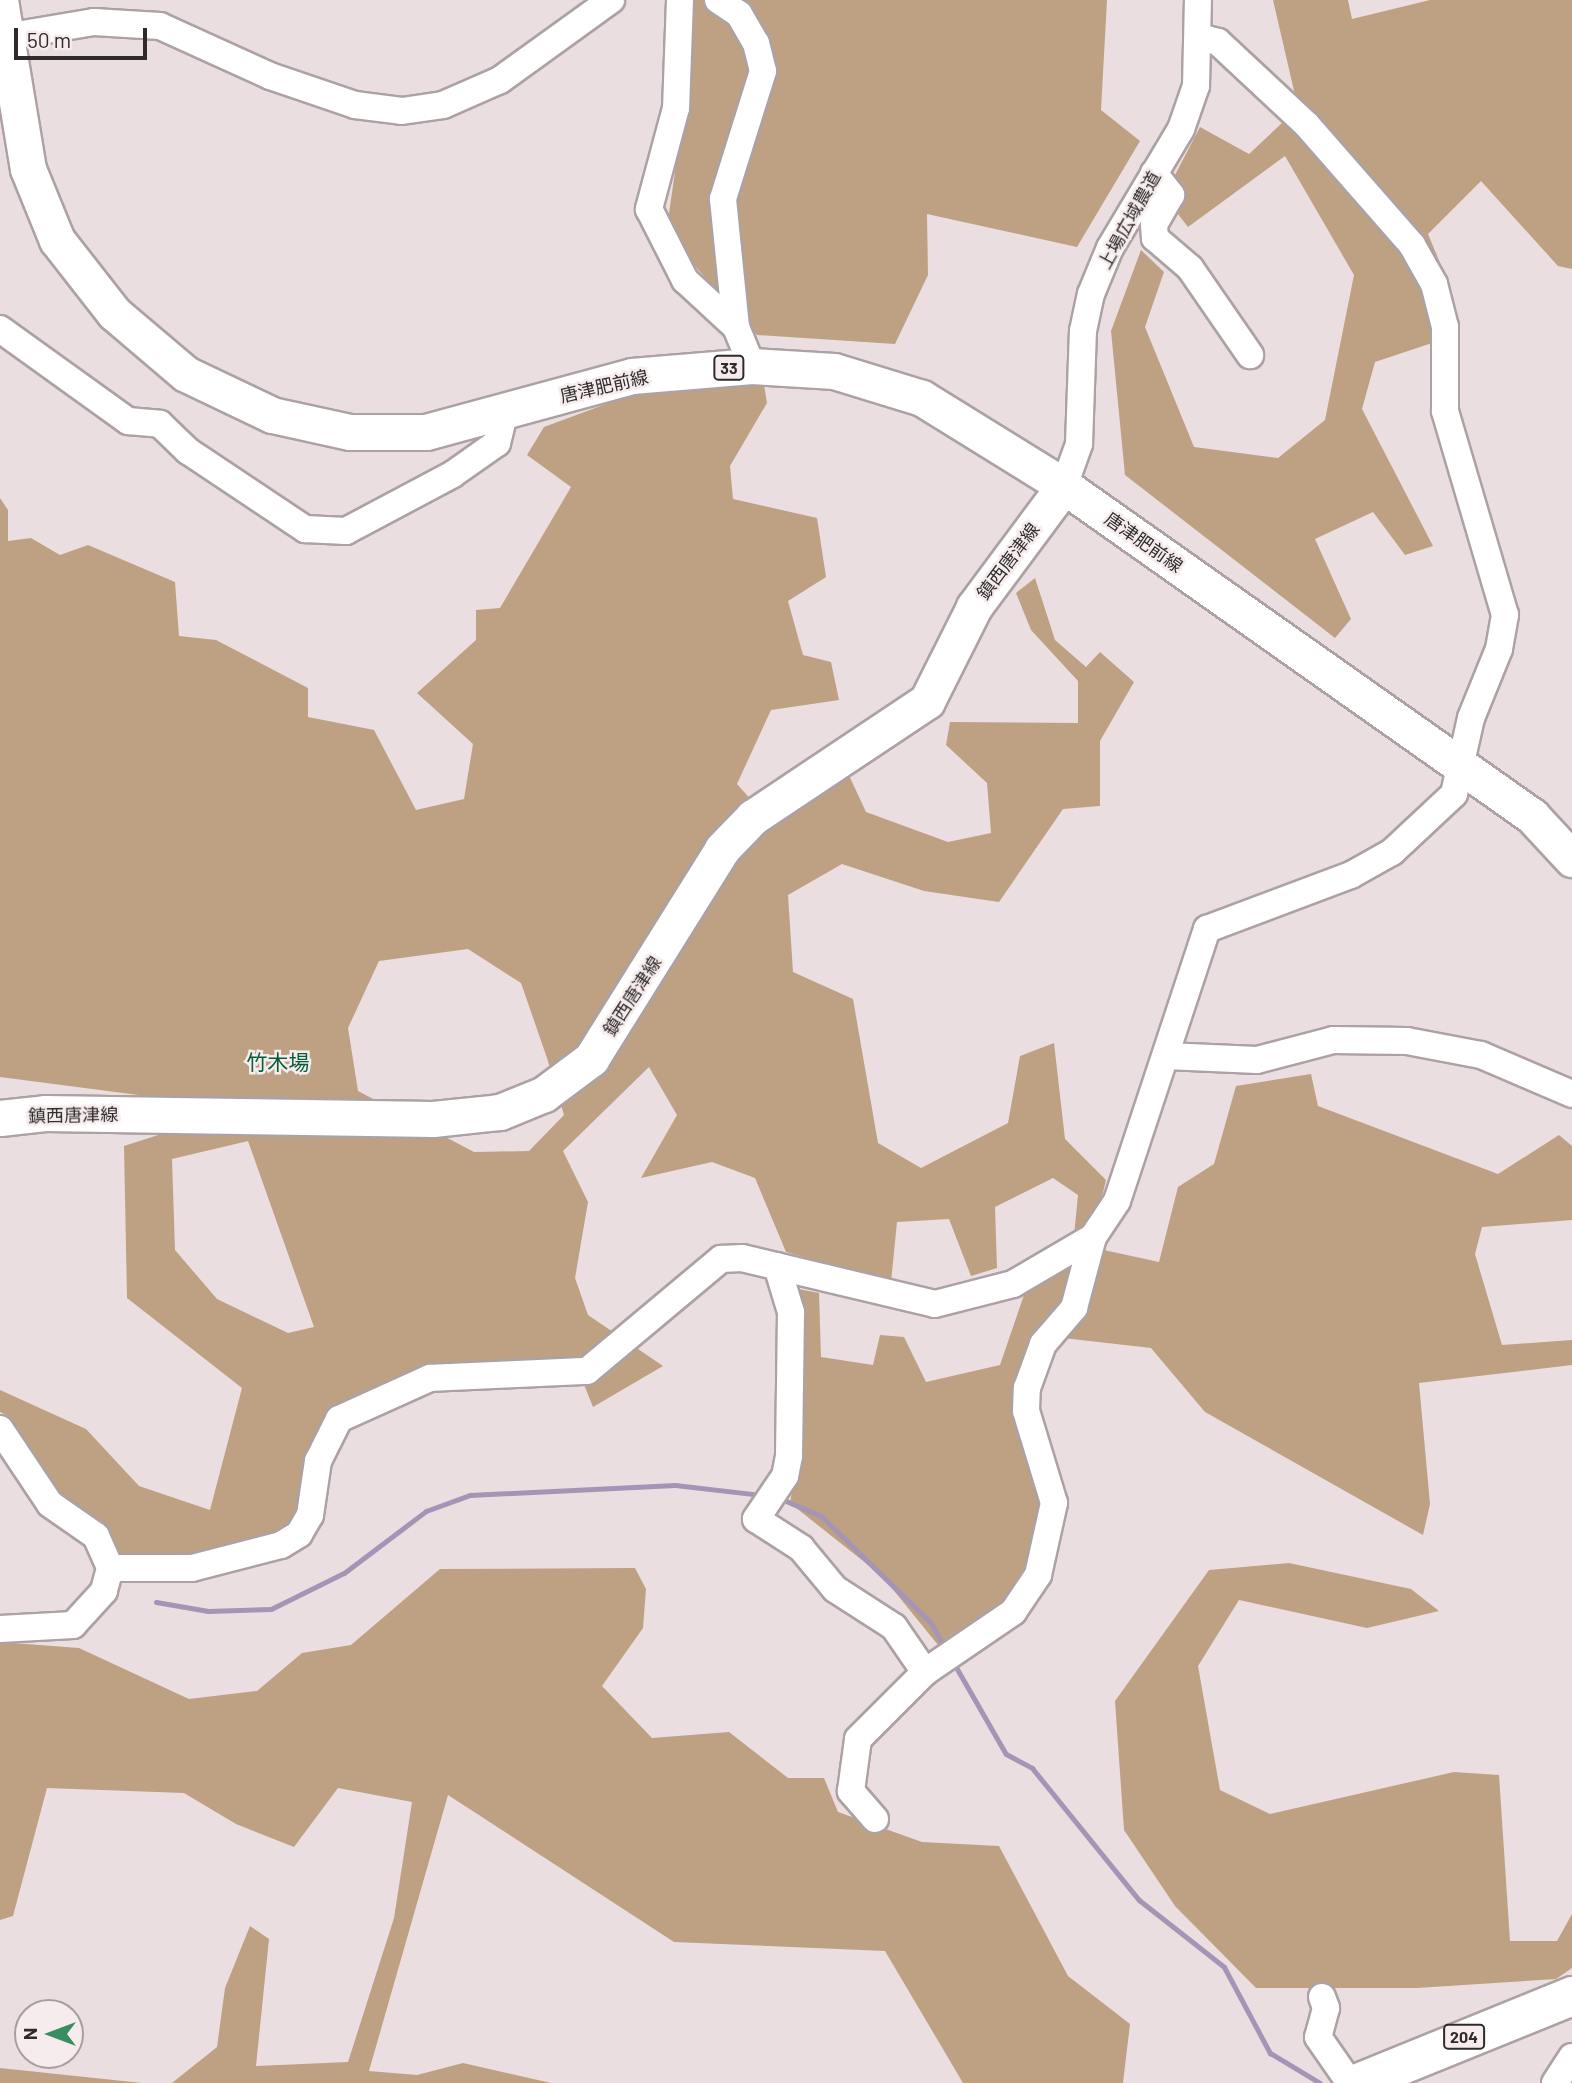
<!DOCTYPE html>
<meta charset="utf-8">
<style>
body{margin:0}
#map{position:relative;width:1572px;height:2083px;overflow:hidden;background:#eadee0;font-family:Barlow,"Noto Sans JP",sans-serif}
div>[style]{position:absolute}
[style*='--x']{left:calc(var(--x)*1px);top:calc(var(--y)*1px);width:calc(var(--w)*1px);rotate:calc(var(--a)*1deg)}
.forest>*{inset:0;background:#bea183}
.stream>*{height:5px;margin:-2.5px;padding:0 2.5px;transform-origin:2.5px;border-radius:2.5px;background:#a694b6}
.roads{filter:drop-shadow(2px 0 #aca2a3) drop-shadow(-2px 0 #aca2a3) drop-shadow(0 2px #aca2a3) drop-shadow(0 -2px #aca2a3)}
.minor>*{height:26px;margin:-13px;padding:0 13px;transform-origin:13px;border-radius:13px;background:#fff}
.major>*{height:35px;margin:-17.5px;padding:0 17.5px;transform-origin:17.5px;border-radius:17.5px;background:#fff}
.highway>*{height:38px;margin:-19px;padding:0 19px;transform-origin:19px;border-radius:19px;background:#fff}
span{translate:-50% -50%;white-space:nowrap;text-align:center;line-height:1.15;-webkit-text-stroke:5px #f7eced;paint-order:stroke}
.shield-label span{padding:2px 5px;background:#f7eced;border:2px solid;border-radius:5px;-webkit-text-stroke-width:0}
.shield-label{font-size:16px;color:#2f2b2b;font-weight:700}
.street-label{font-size:18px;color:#2f2b2b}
.quarter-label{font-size:21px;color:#035f39}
.north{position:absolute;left:14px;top:1999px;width:70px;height:70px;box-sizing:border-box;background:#f7eced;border:2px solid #a79f9f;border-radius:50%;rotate:270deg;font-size:19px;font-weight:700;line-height:28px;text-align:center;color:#2f2b2b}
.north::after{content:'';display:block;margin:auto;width:24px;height:32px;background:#398e61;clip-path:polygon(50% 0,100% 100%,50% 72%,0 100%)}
.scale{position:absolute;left:14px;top:28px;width:133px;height:32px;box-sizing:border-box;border:4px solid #2f2b2b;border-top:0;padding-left:9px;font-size:21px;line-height:24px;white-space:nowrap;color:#2f2b2b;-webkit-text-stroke:5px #f7eced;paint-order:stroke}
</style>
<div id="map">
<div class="forest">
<div style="clip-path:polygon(666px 0,1107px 0,1101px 110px,1140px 141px,1077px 247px,927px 214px,928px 275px,895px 344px,757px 335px,666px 234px,690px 67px)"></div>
<div style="clip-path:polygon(1273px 0,1348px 0,1352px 19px,1430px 0,1572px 0,1572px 269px,1558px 266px,1481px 181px,1428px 234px,1445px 275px,1435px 342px,1375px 362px,1362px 409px,1433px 546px,1405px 555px,1373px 512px,1315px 539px,1351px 619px,1335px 638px,1125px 475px,1111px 331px,1141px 250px,1164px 272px,1145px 327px,1194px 447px,1278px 458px,1325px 420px,1354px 275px,1285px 156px,1188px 227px,1164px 196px,1200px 127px,1249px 154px,1298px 108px)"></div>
<div style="clip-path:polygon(evenodd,764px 385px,767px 403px,730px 466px,733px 499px,817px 518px,826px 577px,788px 601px,803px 655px,831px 662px,839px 700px,771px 710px,737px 784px,762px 812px,846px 769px,866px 812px,948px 842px,991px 833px,987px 783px,946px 745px,950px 722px,1078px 723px,1078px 681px,1031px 630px,1016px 593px,1035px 578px,1055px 640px,1086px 667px,1100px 652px,1134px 682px,1100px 741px,1100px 806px,1063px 809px,999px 902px,924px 891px,842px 864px,788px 895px,793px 972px,853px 999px,878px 1143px,921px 1168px,1008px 1123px,1020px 1056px,1054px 1043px,1065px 1139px,1106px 1180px,1090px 1247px,1159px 1262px,1178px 1187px,1214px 1164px,1236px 1086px,1311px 1074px,1318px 1106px,1498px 1174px,1559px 1135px,1572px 1146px,1572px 1220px,1482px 1227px,1475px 1254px,1502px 1345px,1572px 1340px,1572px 1365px,1419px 1383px,1430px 1504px,1423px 1535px,1205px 1412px,1151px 1348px,1037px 1335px,1016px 1388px,1045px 1491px,1036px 1565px,997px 1610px,938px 1645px,882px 1576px,790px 1503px,798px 1455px,798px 1289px,819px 1293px,821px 1357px,873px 1365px,880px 1335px,904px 1337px,926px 1382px,1000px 1365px,1024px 1295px,1072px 1256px,1078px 1195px,1053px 1178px,995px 1207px,997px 1268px,971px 1276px,949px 1219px,897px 1222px,891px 1282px,786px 1252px,755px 1178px,712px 1162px,641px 1178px,677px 1115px,649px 1067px,563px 1151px,588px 1202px,575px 1278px,588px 1315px,663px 1366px,593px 1407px,575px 1362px,437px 1363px,329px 1415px,308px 1501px,288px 1533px,187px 1561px,122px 1558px,103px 1529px,55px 1499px,10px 1417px,0 1412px,0 1390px,86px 1429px,139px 1486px,210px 1510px,242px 1388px,127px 1298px,124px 1146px,180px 1128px,177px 1100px,0 1077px,0 498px,8px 510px,8px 541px,31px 538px,60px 555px,88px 545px,175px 582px,179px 636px,216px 640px,308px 688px,308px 717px,374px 730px,416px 810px,464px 799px,473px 744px,417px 693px,476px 640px,476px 610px,500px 608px,571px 487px,527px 455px,544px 427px,641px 391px,764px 385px,468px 949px,521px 983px,547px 1058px,564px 1115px,529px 1151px,474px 1152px,358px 1091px,348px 1028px,379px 961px,468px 949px,764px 385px,248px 1141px,314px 1327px,288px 1333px,217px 1299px,175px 1250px,172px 1159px,248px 1141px)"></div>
<div style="clip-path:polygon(1289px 1563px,1411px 1589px,1439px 1611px,1367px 1628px,1239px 1600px,1198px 1666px,1220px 1790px,1270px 1814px,1454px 1772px,1499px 1775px,1510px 1941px,1557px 1941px,1572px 1914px,1572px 1968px,1556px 1979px,1417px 1988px,1256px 1988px,1175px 1906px,1124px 1830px,1115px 1701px,1209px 1570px)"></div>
<div style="clip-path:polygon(635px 1568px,646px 1589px,643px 1628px,602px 1686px,652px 1738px,729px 1732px,788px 1778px,824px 1778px,838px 1812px,922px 1842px,999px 1846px,1068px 1976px,1130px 2024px,1123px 2083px,963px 2083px,885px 1951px,674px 1942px,448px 1795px,369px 2071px,417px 2075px,463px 2063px,551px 2083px,172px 2083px,217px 2047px,225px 1988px,250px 1926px,269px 1939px,256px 2066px,348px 2062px,394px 1918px,412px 1802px,338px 1788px,294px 1847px,236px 1824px,184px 1793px,47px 1788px,13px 1916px,0 1920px,0 1642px,79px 1648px,189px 1699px,257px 1691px,302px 1653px,351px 1645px,440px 1569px)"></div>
<div style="clip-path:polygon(0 2068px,142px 2083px,0 2083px)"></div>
</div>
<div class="stream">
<div style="--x:779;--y:1498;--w:46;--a:23.2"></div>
<div style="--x:821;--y:1516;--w:153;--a:44.2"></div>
<div style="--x:931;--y:1623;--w:29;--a:61"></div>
<div style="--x:156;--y:1602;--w:53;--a:9.8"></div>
<div style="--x:208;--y:1611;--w:63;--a:-1.8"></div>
<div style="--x:271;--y:1609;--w:81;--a:-26.3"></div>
<div style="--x:344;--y:1573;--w:103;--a:-37.1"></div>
<div style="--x:426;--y:1511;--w:47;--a:-20"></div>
<div style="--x:470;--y:1495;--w:205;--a:-2.8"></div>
<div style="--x:675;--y:1485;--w:88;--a:6.6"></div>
<div style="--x:953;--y:1662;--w:106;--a:60.1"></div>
<div style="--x:1006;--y:1754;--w:30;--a:28"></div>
<div style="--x:1032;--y:1768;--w:170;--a:51"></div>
<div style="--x:1139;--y:1900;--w:108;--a:38.2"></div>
<div style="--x:1224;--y:1967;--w:98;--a:61.9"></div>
<div style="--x:1270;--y:2053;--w:58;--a:31"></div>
</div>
<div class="roads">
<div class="minor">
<div style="--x:680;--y:0;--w:108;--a:92.1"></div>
<div style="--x:676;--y:108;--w:105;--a:105"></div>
<div style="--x:649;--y:209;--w:80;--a:63.1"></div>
<div style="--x:685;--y:280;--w:69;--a:42.7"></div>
<div style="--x:718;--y:0;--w:25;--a:34"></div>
<div style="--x:739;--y:14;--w:34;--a:60"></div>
<div style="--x:756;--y:43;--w:29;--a:76"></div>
<div style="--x:763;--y:71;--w:134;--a:107.4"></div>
<div style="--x:723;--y:199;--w:129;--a:84.2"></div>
<div style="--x:736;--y:327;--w:42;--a:67.7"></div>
<div style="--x:5;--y:37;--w:90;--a:-9.6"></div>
<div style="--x:94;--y:22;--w:66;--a:3.5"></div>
<div style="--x:160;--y:26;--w:121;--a:24.4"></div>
<div style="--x:270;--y:76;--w:90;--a:18.8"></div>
<div style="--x:355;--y:105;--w:47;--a:7.3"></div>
<div style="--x:402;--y:111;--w:41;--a:-8.3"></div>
<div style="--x:443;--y:105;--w:62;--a:-23.7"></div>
<div style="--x:500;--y:80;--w:137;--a:-35.8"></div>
<div style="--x:1154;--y:173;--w:28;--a:52"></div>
<div style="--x:1171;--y:195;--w:34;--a:120"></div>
<div style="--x:1154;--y:225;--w:13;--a:86"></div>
<div style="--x:1155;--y:238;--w:46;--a:40.6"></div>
<div style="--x:1190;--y:268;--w:106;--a:55.4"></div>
<div style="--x:0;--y:329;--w:158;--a:35.7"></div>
<div style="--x:128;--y:421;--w:32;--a:5"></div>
<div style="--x:160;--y:424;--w:39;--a:44"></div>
<div style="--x:188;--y:451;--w:141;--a:33.7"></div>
<div style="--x:305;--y:529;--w:41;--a:2.8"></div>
<div style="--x:346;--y:531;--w:121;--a:-28"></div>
<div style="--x:453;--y:474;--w:54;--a:-35.2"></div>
<div style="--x:497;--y:443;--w:34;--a:-76"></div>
<div style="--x:1064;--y:486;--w:45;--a:-70.3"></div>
<div style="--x:1079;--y:444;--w:113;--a:-88"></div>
<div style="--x:1083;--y:331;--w:38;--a:-78"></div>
<div style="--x:1091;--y:294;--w:50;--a:-67.6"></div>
<div style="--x:1110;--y:248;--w:139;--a:-59.2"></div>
<div style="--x:1181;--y:129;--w:46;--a:-70.8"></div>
<div style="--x:1196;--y:86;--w:86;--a:-88.7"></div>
<div style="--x:1166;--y:1056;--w:91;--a:2.5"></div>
<div style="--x:1257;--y:1060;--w:79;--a:-14.7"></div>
<div style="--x:1333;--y:1040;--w:74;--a:0.8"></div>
<div style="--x:1407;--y:1041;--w:75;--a:10.7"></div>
<div style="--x:1481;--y:1055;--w:99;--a:23.2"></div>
<div style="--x:777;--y:1266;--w:48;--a:73.1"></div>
<div style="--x:791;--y:1312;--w:144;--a:90.8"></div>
<div style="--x:789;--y:1456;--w:20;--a:101"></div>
<div style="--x:785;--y:1476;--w:52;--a:124"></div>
<div style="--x:756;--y:1519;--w:54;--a:32.8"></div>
<div style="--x:801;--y:1548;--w:53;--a:50.3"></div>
<div style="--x:835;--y:1589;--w:70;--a:32.8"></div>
<div style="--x:894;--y:1627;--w:55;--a:55.4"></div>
<div style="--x:0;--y:1429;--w:90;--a:56.3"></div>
<div style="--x:50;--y:1504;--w:56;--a:34.8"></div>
<div style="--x:96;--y:1536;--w:35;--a:66"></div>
<div style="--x:110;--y:1568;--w:24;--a:105"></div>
<div style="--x:104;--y:1591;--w:46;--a:132.4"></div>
<div style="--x:73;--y:1625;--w:73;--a:176.9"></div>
<div style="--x:110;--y:1568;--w:82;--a:0"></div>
<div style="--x:192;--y:1568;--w:92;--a:-14.5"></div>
<div style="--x:281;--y:1545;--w:21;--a:-31"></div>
<div style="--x:299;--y:1534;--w:22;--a:-60"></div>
<div style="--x:310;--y:1515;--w:55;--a:-81.6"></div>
<div style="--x:318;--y:1461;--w:47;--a:-63.4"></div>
<div style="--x:339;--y:1419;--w:100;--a:-24.3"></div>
<div style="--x:430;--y:1378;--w:157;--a:-2.6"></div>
<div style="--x:587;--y:1371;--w:175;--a:-39.9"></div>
<div style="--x:721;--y:1259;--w:21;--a:-3"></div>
<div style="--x:742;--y:1258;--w:198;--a:13.4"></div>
<div style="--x:935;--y:1304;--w:81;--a:-14.4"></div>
<div style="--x:1013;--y:1284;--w:93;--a:-30.4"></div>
<div style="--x:1093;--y:1237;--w:43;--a:-56.3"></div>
<div style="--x:1117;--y:1201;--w:287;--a:-71.7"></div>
<div style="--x:1207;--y:929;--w:154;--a:-20.6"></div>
<div style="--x:1351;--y:875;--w:47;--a:-29.3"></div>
<div style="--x:1392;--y:852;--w:85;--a:-43.1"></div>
<div style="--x:1454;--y:794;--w:78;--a:-77.4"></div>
<div style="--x:1471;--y:718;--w:74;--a:-67.9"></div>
<div style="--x:1499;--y:649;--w:35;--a:-80"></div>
<div style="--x:1505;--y:615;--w:213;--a:-106.4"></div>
<div style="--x:1445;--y:411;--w:84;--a:-90"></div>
<div style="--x:1445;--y:327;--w:44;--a:-104.3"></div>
<div style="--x:1434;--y:284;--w:45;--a:-119.4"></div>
<div style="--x:1412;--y:245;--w:159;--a:-131.2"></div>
<div style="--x:1307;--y:125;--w:122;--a:-137"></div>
<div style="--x:1218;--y:42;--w:20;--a:-165"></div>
<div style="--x:875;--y:1819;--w:37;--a:-131"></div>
<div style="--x:851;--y:1791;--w:52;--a:-82.3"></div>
<div style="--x:858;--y:1739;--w:95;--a:-45"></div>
<div style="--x:925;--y:1672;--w:107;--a:-34.3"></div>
<div style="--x:1013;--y:1612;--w:45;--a:-56"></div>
<div style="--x:1038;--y:1575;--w:74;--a:-77.5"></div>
<div style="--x:1054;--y:1503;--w:96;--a:-106.9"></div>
<div style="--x:1026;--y:1411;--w:23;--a:-88"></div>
<div style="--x:1027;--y:1388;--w:47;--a:-70"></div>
<div style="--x:1043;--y:1344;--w:48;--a:-49.3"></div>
<div style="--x:1074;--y:1308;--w:73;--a:-75"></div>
<div style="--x:1322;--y:1997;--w:12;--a:70"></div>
<div style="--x:1326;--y:2008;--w:30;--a:105"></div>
<div style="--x:1318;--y:2037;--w:56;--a:55.2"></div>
<div style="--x:1555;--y:2083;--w:31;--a:-57"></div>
</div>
<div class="major">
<div style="--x:0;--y:0;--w:171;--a:80.6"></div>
<div style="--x:28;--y:169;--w:77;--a:67.8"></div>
<div style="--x:57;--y:240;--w:93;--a:52"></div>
<div style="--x:114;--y:313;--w:94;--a:40.3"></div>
<div style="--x:186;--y:374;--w:95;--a:25.5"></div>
<div style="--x:272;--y:415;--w:80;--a:12.3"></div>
<div style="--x:350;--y:432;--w:76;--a:0"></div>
<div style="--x:426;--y:432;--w:213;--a:-15.2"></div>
<div style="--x:632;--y:376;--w:120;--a:-4.8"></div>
<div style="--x:752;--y:366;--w:82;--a:3.5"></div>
<div style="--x:834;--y:371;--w:92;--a:17.1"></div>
<div style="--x:922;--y:398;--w:167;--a:31.8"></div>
<div style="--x:1064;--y:486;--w:573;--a:35.19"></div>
<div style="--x:1532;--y:816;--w:59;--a:47.1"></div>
<div style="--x:0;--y:1118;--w:45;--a:-6.3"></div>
<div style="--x:45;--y:1113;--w:388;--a:0.9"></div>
<div style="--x:433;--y:1119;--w:67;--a:-6"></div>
<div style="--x:500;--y:1112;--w:48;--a:-22.2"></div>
<div style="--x:544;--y:1094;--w:59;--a:-36.7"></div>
<div style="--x:591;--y:1059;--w:248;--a:-58"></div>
<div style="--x:722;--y:849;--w:45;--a:-45.9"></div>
<div style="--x:753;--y:817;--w:209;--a:-33.7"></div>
<div style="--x:927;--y:701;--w:105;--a:-63.4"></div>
<div style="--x:974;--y:607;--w:151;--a:-53.4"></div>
</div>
<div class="highway">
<div style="--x:1358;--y:2083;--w:231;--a:-22.1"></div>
</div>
</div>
<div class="shield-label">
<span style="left:729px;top:368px">33</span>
<span style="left:1464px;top:2037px">204</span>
</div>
<div class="street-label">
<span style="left:1129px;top:220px;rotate:-61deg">上場広域農道</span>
<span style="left:604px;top:386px;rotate:-13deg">唐津肥前線</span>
<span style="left:1144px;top:542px;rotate:35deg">唐津肥前線</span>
<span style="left:1008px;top:561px;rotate:-53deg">鎮西唐津線</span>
<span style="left:632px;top:996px;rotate:-57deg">鎮西唐津線</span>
<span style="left:73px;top:1115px;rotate:-1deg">鎮西唐津線</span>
</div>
<div class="quarter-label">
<span style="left:278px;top:1062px">竹木場</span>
</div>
<div class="north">N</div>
<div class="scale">50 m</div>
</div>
